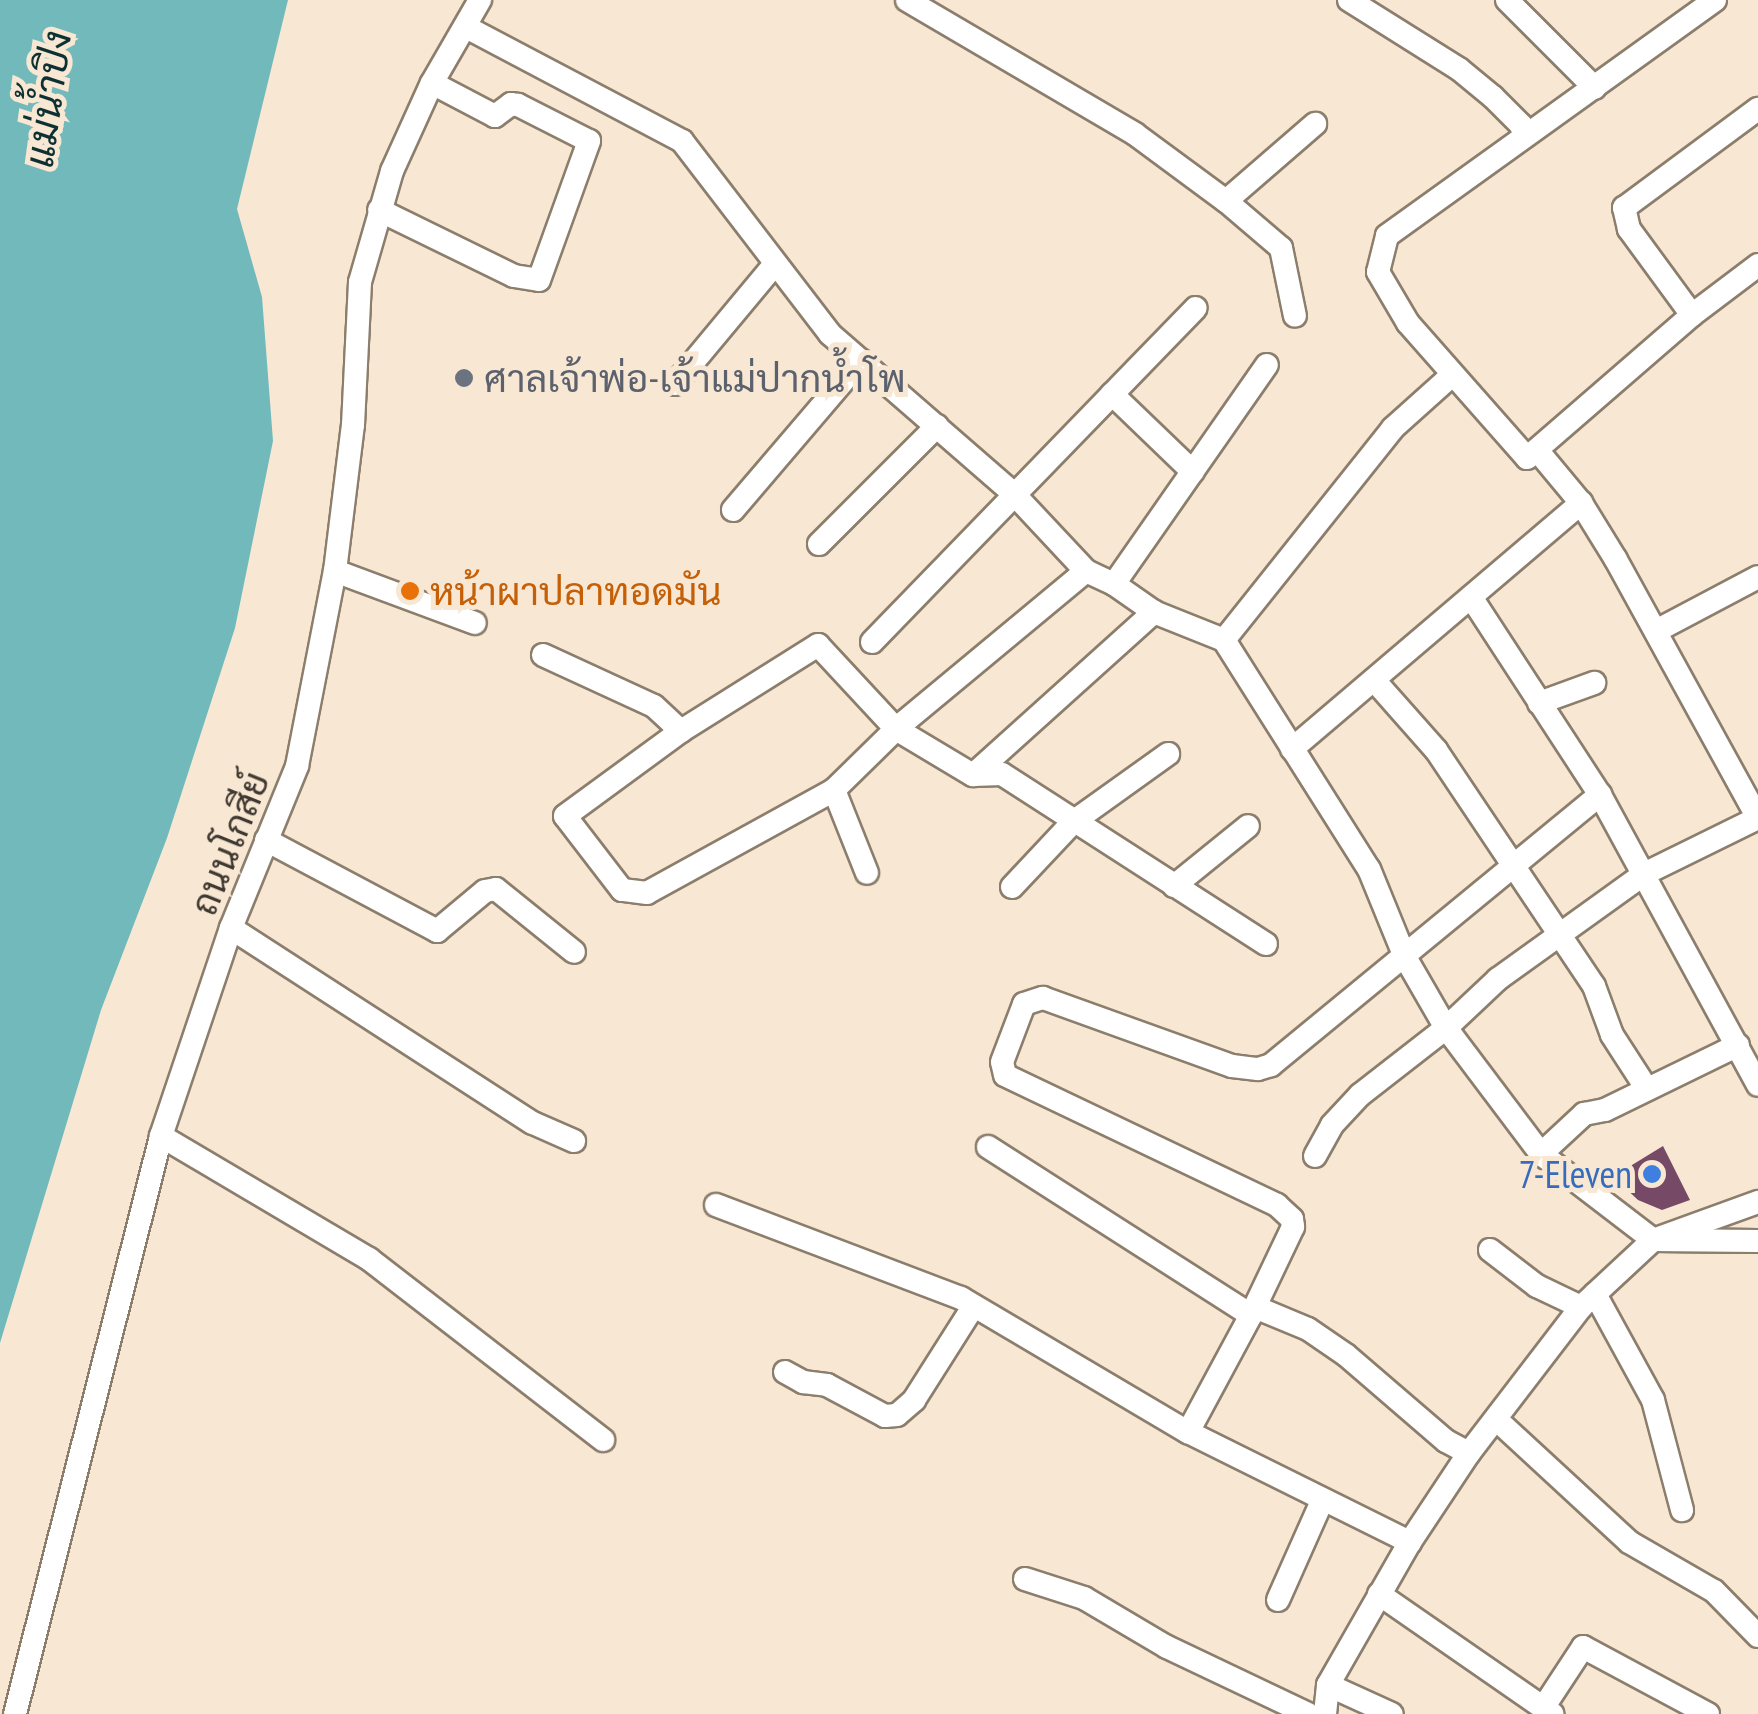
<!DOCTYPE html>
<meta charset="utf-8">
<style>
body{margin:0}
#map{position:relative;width:1758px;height:1714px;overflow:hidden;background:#f7e7d3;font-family:"PT Sans Narrow",Sarabun,sans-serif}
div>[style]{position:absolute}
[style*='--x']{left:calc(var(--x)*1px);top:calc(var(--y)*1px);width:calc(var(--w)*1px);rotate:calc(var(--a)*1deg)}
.water>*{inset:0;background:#72b9bc}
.building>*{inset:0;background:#764a66}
.roads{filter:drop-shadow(2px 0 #8c7e6c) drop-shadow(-2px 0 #8c7e6c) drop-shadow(0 2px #8c7e6c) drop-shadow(0 -2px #8c7e6c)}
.minor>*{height:22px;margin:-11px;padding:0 11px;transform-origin:11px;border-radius:11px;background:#fff}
.dots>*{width:28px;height:28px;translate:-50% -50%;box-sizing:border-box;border:5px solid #f7e7d3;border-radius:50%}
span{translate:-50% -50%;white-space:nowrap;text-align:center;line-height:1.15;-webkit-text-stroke:10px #f7e7d3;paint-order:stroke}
.worship-label{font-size:38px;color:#5b616d}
.left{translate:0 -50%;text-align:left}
.food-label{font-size:38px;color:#c56008}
.street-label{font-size:38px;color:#403931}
.shop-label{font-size:38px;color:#366cbe}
.right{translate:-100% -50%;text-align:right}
.water-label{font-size:40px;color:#0d3133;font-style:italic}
</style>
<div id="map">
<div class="water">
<div style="clip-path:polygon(0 0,288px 0,237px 209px,262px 297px,273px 441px,235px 628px,167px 838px,101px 1010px,0 1343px)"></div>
</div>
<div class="building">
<div style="clip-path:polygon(1663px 1146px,1690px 1200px,1662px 1210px,1638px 1200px,1620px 1183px,1632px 1165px)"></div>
</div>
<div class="roads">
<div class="minor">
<div style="--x:907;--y:0;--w:264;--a:30.4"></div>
<div style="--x:1135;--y:134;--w:113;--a:36.4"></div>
<div style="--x:1226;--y:201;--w:72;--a:40.5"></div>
<div style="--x:1281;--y:248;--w:69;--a:78.4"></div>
<div style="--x:1349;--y:0;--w:130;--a:32.1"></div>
<div style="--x:1459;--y:69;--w:44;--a:39.5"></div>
<div style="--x:1493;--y:97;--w:40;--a:45"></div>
<div style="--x:1521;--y:125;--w:9;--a:72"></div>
<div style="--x:1507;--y:0;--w:124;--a:45"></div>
<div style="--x:1715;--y:0;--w:404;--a:144.3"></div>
<div style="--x:1387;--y:236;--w:37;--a:104"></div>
<div style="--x:1378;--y:272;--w:59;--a:59.5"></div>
<div style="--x:1408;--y:323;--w:180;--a:48.6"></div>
<div style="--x:1527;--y:458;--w:218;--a:-40.9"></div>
<div style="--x:1692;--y:315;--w:83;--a:-37.1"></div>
<div style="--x:466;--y:27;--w:244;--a:27.8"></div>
<div style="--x:682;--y:141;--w:243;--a:52.5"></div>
<div style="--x:830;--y:334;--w:242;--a:41"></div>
<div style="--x:1013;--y:493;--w:107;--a:46.9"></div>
<div style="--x:1086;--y:571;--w:31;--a:25"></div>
<div style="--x:1114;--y:584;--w:49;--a:35"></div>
<div style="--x:1154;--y:612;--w:75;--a:21.8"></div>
<div style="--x:1224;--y:640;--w:271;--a:57.7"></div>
<div style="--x:1369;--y:869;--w:95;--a:67.8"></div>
<div style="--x:1405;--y:957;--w:82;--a:60"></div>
<div style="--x:1446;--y:1028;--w:158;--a:53"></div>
<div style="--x:1541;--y:1154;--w:141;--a:37.5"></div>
<div style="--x:1653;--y:1240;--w:105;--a:0.5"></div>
<div style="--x:1226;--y:201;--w:118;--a:-40.9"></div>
<div style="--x:379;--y:210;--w:150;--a:26.1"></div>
<div style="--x:514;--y:276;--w:25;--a:9"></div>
<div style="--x:539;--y:280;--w:148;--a:-70.2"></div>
<div style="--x:589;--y:141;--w:80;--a:-153.1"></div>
<div style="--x:518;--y:105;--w:7;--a:-172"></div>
<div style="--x:511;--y:104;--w:20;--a:143"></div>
<div style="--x:495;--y:116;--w:71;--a:-152.4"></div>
<div style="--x:1692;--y:315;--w:107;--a:-126.2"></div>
<div style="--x:1629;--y:229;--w:22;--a:-103"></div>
<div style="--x:1624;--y:208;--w:167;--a:-36.5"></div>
<div style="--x:675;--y:384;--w:155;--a:-50.2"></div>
<div style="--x:1112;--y:394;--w:112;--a:43.9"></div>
<div style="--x:1537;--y:450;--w:69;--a:50.3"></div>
<div style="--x:1581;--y:503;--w:65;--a:58.3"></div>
<div style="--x:1615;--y:558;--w:297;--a:61.2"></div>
<div style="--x:733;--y:510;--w:197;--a:-49.5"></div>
<div style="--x:819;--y:544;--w:167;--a:-45"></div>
<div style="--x:335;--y:571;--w:149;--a:20.4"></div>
<div style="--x:1086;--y:571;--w:247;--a:140.3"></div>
<div style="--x:896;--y:729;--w:87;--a:135.5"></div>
<div style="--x:834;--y:790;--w:213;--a:151.2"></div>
<div style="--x:647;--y:893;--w:25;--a:-173"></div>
<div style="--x:622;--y:890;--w:93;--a:-127.6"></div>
<div style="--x:565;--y:816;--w:144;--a:-36.2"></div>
<div style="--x:681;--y:731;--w:162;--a:-32.1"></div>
<div style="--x:818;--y:645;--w:115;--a:47.1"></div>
<div style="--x:896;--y:729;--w:90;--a:30.9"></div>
<div style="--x:973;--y:775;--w:244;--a:-42"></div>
<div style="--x:1114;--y:584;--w:267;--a:-55.1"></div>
<div style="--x:1471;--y:597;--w:236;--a:56.9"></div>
<div style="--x:1600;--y:795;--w:330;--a:61.4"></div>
<div style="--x:1656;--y:631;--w:115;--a:-27.9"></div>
<div style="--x:1224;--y:640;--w:271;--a:-51.4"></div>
<div style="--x:1393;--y:428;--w:78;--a:-41.9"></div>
<div style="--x:872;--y:642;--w:465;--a:-45.9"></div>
<div style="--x:543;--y:655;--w:122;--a:24.7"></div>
<div style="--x:654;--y:706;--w:37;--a:43"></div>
<div style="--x:1374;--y:680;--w:94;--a:48.5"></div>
<div style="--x:1436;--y:750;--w:284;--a:56.2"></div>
<div style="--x:1594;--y:986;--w:52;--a:69.8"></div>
<div style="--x:1612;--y:1035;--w:64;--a:57.1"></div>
<div style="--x:1539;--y:703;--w:59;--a:-20"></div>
<div style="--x:1292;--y:749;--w:380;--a:-40.4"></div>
<div style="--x:973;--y:775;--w:29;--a:-2"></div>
<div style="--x:1002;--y:774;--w:314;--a:32.8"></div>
<div style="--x:834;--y:790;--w:89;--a:68.3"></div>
<div style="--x:266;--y:840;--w:194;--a:28"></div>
<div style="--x:437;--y:931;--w:62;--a:-39.8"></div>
<div style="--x:485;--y:891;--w:11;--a:-10"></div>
<div style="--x:496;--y:889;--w:100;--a:38.9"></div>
<div style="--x:1174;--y:886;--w:95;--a:-39"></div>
<div style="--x:1012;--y:887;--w:89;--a:-46.8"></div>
<div style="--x:1073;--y:822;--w:117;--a:-35.6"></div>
<div style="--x:231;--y:928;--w:359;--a:32.9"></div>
<div style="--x:533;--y:1123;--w:45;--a:23.7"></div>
<div style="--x:161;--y:1136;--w:242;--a:30.6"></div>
<div style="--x:369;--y:1259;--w:296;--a:37.7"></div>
<div style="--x:988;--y:1147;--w:312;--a:32.6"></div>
<div style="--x:1541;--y:1154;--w:59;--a:-42.9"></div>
<div style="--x:1584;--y:1114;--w:21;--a:-11"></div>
<div style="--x:1605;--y:1110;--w:148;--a:-26"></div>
<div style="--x:1315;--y:1156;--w:35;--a:-61"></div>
<div style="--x:1332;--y:1125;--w:41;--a:-47"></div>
<div style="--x:1360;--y:1095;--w:109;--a:-37.9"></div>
<div style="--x:1446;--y:1028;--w:71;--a:-43.3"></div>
<div style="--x:1498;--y:979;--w:180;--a:-35.7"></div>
<div style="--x:1644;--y:874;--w:127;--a:-26.2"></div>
<div style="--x:716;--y:1205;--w:262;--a:20.8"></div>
<div style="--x:961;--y:1298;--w:264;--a:30.6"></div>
<div style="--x:1188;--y:1432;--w:248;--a:26.4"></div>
<div style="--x:1490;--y:1250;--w:59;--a:37.5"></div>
<div style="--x:1537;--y:1286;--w:49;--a:25.5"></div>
<div style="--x:1595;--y:1294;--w:121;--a:61.3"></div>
<div style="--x:1653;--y:1400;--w:114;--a:75.2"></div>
<div style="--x:1255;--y:1307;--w:57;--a:22.5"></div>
<div style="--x:1308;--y:1329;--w:46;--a:34.4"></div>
<div style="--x:1346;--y:1355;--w:132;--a:40.7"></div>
<div style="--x:1446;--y:1441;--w:26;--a:28"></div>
<div style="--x:785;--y:1372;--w:21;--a:29"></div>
<div style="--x:803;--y:1382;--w:24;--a:7"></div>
<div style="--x:827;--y:1385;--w:66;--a:28.1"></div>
<div style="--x:885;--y:1416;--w:12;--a:-5"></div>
<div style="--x:897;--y:1415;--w:23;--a:-41"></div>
<div style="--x:914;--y:1400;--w:110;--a:-57.6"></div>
<div style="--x:1498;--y:1421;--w:178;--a:42.7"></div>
<div style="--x:1629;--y:1542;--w:98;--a:30"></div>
<div style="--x:1714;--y:1591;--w:63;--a:45.6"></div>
<div style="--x:1188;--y:1432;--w:133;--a:-61.7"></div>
<div style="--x:1251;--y:1315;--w:98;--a:-64.5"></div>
<div style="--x:1293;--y:1227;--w:8;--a:-97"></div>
<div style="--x:1292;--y:1219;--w:21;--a:-137"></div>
<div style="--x:1277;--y:1205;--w:301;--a:-154.5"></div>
<div style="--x:1005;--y:1075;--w:13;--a:-103"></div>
<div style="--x:1002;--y:1062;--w:62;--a:-69.2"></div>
<div style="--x:1024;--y:1004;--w:20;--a:-18"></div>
<div style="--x:1043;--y:998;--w:201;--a:19.8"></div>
<div style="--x:1232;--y:1066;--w:26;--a:7"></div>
<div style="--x:1258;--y:1069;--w:14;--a:-17"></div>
<div style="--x:1271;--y:1065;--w:426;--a:-39.4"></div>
<div style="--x:1025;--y:1579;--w:62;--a:17.9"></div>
<div style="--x:1084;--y:1598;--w:96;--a:30.6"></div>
<div style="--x:1167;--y:1647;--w:156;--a:25.4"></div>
<div style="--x:1379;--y:1594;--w:211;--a:34.7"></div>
<div style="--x:1278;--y:1600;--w:108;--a:-66"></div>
<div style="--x:1328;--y:1685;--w:70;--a:24.4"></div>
<div style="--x:1543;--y:1708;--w:73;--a:-56.7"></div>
<div style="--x:1583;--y:1647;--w:142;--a:28.2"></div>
<div style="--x:15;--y:1714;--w:596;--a:-75.82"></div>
<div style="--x:161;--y:1136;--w:219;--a:-71.4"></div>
<div style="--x:231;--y:928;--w:175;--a:-67.8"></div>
<div style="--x:297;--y:766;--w:199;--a:-79"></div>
<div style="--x:335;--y:571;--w:147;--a:-83"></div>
<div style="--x:353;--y:425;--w:143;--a:-87.2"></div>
<div style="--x:360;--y:282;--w:116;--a:-73.9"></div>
<div style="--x:392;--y:171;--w:97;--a:-65.6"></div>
<div style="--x:432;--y:83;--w:96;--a:-60"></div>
<div style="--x:1325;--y:1714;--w:29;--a:-84"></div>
<div style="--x:1328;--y:1685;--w:165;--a:-60.2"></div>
<div style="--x:1410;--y:1542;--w:107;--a:-56.5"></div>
<div style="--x:1469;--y:1453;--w:184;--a:-52.5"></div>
<div style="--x:1581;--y:1307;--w:98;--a:-42.9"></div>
<div style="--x:1653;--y:1240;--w:112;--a:-19.9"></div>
</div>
</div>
<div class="dots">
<div style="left:464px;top:378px;background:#6b7280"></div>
<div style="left:410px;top:591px;background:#e8710a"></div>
<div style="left:1652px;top:1174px;background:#3f7fe0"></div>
</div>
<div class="worship-label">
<span class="left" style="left:484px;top:378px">ศาลเจ้าพ่อ-เจ้าแม่ปากน้ำโพ</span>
</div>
<div class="food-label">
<span class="left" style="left:430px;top:591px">หน้าผาปลาทอดมัน</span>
</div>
<div class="street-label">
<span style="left:229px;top:843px;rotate:-68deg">ถนนโกสีย์</span>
</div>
<div class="shop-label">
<span class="right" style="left:1632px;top:1174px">7-Eleven</span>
</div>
<div class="water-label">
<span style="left:47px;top:99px;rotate:-82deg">แม่น้ำปิง</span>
</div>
</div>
